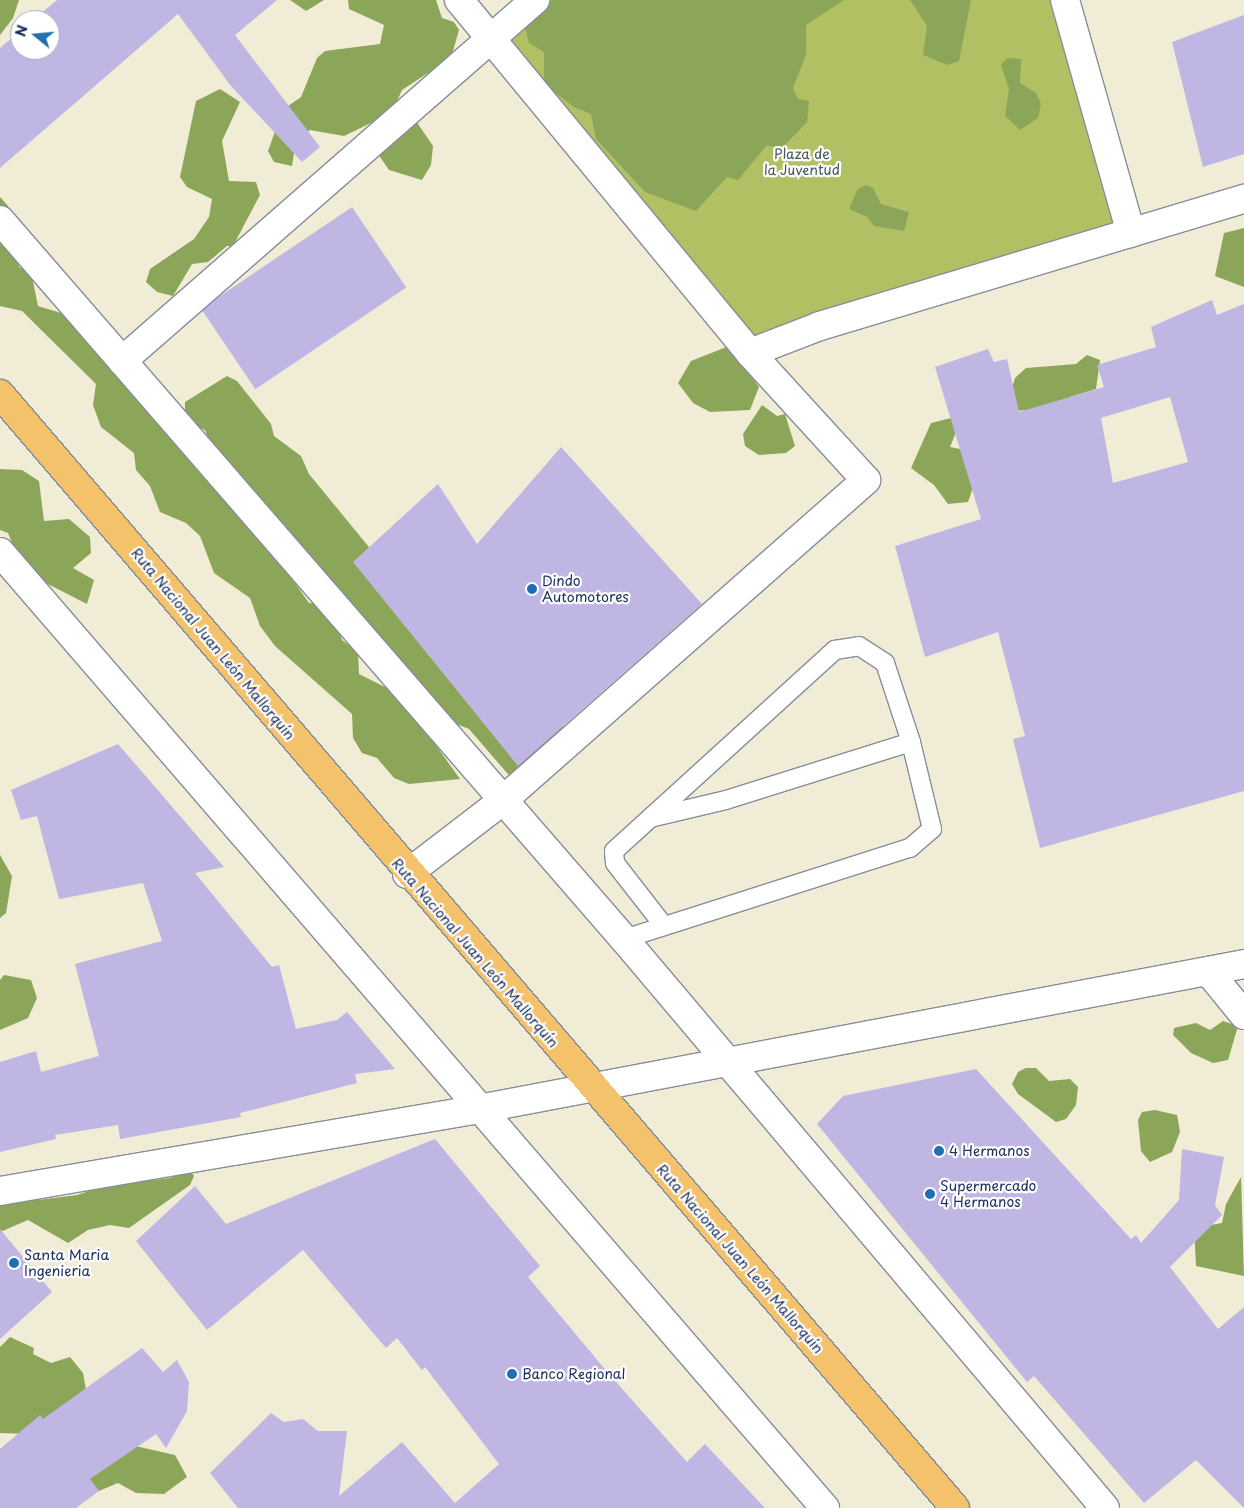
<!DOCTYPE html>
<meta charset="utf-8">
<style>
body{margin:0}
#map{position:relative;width:1244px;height:1508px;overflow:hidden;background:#f1ecd5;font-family:"Playpen Sans",sans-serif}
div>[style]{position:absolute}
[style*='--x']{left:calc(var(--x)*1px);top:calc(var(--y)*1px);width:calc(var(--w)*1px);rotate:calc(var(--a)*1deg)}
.green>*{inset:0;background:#b1c063}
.forest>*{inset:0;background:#8ca659}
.building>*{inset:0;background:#c0b6e3;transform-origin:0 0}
.roads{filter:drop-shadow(1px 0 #868e9a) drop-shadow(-1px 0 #868e9a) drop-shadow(0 1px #868e9a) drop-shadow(0 -1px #868e9a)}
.lane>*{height:18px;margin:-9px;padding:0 9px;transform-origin:9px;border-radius:9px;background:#fff}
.street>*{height:28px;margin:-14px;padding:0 14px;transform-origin:14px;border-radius:14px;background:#fff}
.highway>*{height:28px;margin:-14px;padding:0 14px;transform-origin:14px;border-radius:14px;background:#f3c26a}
.dots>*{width:14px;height:14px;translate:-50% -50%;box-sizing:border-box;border:2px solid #fff;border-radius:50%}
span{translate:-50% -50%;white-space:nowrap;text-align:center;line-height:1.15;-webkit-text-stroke:4.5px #fff;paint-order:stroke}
.park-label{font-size:14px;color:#485a60}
.poi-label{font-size:14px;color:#1b2f5e}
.left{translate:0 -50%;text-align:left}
.street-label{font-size:14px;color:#1b2f5e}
.north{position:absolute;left:10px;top:10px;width:50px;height:50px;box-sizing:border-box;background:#fff;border:1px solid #a4acbf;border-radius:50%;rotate:287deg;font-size:14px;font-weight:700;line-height:20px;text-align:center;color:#1b2f5e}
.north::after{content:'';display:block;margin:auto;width:18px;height:22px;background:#1f6fb2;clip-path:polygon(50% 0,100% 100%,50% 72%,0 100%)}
</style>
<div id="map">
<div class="green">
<div style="clip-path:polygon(535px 0,1065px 0,1131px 233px,750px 353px,493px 40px)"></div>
</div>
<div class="forest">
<div style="clip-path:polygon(0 0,19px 0,13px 18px,0 35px)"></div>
<div style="clip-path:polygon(290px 0,324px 0,306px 11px)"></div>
<div style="clip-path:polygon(348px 0,436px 0,442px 18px,454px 22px,459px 30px,451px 58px,402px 90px,393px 110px,375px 121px,344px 136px,310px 130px,296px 140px,292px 166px,274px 162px,268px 151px,276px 129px,288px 106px,301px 97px,317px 58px,325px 51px,380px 44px,384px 25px,349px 9px)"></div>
<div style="clip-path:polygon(535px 0,844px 0,806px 25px,806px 55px,793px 88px,798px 99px,809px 101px,807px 122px,781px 149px,767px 145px,738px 180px,727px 177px,696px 211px,645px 192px,596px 139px,591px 114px,574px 107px,544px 84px,544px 52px,529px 43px,521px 12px)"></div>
<div style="clip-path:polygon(910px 0,971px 0,959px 61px,947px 65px,923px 55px,927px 26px)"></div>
<div style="clip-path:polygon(1007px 58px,1021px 59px,1020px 83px,1036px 93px,1041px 104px,1038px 118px,1020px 130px,1005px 116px,1009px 89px,1001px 65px)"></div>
<div style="clip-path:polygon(220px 89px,240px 102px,222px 141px,229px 181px,256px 182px,260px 195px,233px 246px,227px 246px,208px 262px,192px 264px,173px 296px,157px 292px,146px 282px,150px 269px,194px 239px,209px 217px,212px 199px,187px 187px,180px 177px,196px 101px)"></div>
<div style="clip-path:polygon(416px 121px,433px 146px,431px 165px,422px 180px,389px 170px,378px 154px)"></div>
<div style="clip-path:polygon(866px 185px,873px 188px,881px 204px,909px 212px,904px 231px,874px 226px,867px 217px,849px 209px,857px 190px)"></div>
<div style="clip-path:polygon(evenodd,0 197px,8px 206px,19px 267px,31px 272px,38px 306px,87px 321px,131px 394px,158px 403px,185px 422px,185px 402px,227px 376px,237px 381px,271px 424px,274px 436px,301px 456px,309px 474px,373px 552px,543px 720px,571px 729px,580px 745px,547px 782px,513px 780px,469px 729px,446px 720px,353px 621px,340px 590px,278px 559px,309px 603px,330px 602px,342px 640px,358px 652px,359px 674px,399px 694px,460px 779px,409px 784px,394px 778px,377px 758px,362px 753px,353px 738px,352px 714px,275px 646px,260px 626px,250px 598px,214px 573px,200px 536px,186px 523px,160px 512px,150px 486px,136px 470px,134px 453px,101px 427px,93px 405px,96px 384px,22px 311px,0 306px,0 197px,188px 424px,205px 430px,215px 456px,188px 424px)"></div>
<div style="clip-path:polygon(1244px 228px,1244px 287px,1215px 276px,1224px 233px)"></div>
<div style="clip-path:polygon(729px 346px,759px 387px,750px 410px,710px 412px,693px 403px,678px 383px,691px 361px)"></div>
<div style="clip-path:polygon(1087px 355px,1100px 360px,1096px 389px,1070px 397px,1061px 407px,1016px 411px,1011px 391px,1015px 378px,1026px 368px,1076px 364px)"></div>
<div style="clip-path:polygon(762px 405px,777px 416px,785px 414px,795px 446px,786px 453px,759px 455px,745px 446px,743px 434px)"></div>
<div style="clip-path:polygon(951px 418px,961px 420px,950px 447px,960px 449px,975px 482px,968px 502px,948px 504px,934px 485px,911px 468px,931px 423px)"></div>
<div style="clip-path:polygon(0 469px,22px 470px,39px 481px,44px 521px,69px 519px,90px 537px,91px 553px,73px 568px,94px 580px,87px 604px,42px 581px,16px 553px,8px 533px,0 530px)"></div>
<div style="clip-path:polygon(0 855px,12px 876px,6px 913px,0 918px)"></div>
<div style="clip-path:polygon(4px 975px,31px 980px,37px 998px,28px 1018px,0 1030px,0 980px)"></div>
<div style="clip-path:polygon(1223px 1021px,1238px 1026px,1228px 1060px,1213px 1063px,1191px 1053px,1173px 1035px,1174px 1028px,1196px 1023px,1210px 1030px)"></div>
<div style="clip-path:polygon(1026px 1068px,1036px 1068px,1049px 1081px,1070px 1079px,1078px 1087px,1076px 1105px,1066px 1119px,1056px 1122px,1018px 1094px,1012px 1084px,1018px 1072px)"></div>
<div style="clip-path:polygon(1155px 1110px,1177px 1115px,1180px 1132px,1172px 1152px,1150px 1162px,1141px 1151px,1138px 1120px,1142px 1112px)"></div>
<div style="clip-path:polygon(190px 1170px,194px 1176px,190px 1185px,129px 1228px,110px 1225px,88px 1230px,68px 1243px,28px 1220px,0 1232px,0 1192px,38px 1200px,77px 1195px,104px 1186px,170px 1178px)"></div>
<div style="clip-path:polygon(1241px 1177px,1244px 1276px,1196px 1266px,1194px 1228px,1222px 1223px,1226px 1204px)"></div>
<div style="clip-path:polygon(10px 1337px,34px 1348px,33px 1354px,51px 1363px,70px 1357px,83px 1373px,88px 1401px,131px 1445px,175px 1455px,187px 1477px,164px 1494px,136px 1493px,118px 1483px,99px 1491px,69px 1480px,29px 1434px,0 1433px,0 1347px)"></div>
</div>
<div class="building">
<div style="clip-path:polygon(57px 0,277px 0,235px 35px,320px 147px,302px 162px,231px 86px,178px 14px,0 168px,0 48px,20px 31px,20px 50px,50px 50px,50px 20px,33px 20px)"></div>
<div style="clip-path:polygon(1244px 15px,1244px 154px,1203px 167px,1172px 42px)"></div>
<div style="left:352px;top:207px;width:97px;height:182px;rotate:56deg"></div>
<div style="clip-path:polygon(evenodd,1212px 300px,1217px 315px,1244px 304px,1244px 791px,1040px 848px,1013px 739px,1025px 736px,998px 632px,925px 657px,895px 546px,981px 519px,935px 367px,988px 349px,994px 362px,1007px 359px,1019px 412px,1104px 387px,1097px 365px,1156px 347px,1151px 327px,1212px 300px,1170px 397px,1188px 462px,1113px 483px,1101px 418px,1170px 397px)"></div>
<div style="clip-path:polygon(561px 447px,702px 604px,518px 766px,353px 562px,438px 484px,477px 544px)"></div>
<div style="clip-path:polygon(118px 744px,224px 867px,195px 873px,272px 967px,279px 965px,296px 1029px,337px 1020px,347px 1012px,395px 1069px,355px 1074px,357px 1083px,240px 1113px,241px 1117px,120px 1139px,118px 1125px,55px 1135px,56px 1139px,0 1152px,0 1062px,36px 1051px,41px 1072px,99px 1056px,75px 964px,162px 941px,143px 883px,59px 899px,37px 816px,21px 820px,11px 790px)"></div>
<div style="clip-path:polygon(976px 1069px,1131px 1239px,1136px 1235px,1141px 1243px,1179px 1200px,1182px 1149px,1224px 1157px,1215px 1205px,1222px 1215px,1170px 1267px,1218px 1329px,1244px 1307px,1244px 1508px,1196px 1460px,1144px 1503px,1034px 1376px,1027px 1382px,817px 1124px,843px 1096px)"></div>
<div style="clip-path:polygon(435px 1139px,540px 1266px,528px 1277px,609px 1374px,687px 1462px,705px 1444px,765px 1508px,238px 1508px,210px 1473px,271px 1413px,284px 1422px,303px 1419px,318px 1431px,347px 1431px,339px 1496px,402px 1442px,455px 1503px,499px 1464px,425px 1367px,422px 1370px,397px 1338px,386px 1348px,303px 1250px,207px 1330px,136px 1241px,195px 1186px,226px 1224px)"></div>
<div style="clip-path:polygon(0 1229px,52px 1292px,0 1339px)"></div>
<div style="clip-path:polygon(142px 1348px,163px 1372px,177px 1360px,189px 1382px,187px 1411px,166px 1448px,156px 1434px,90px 1479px,99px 1491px,76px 1508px,0 1508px,0 1449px,40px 1415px,43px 1419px)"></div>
</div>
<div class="roads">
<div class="lane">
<div style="--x:664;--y:926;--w:80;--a:-127.9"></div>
<div style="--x:615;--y:863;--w:12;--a:-95"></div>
<div style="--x:614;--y:851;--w:299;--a:-42.3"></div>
<div style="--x:835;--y:650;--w:24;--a:-9"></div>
<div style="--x:859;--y:646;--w:31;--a:33"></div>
<div style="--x:885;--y:663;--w:83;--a:71.8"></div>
<div style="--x:624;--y:939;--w:300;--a:-17.7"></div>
<div style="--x:910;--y:848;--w:29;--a:-41"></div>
<div style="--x:932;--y:829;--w:89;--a:-103.6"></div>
<div style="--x:911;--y:742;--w:194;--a:162.6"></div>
<div style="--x:726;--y:800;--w:78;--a:166.7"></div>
</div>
<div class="street">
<div style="--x:459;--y:0;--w:457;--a:50.5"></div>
<div style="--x:1065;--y:0;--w:242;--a:74.2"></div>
<div style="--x:0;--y:220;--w:952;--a:49.05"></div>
<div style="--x:624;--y:939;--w:745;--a:49.79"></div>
<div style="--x:122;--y:361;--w:549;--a:-41.16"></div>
<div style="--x:0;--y:552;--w:1263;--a:49.21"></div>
<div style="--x:407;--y:874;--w:118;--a:-37.5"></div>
<div style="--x:501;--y:802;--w:487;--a:-41.4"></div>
<div style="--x:866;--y:480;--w:172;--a:-132.4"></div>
<div style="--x:750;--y:353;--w:75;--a:-21.1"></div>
<div style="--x:820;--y:326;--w:443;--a:-16.7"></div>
<div style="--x:1208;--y:971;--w:57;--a:50.7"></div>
<div style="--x:0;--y:1191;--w:491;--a:-9.7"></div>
<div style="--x:484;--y:1108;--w:774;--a:-10.73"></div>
</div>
<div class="highway">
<div style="--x:0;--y:394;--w:1467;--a:49.39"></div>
</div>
</div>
<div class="dots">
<div style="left:532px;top:589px;background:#1f6fb2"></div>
<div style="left:939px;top:1151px;background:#1f6fb2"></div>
<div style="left:930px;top:1194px;background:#1f6fb2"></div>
<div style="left:14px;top:1263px;background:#1f6fb2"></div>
<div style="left:512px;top:1374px;background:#1f6fb2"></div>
</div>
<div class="park-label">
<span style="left:802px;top:162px">Plaza de<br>la Juventud</span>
</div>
<div class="poi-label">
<span class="left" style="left:542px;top:589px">Dindo<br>Automotores</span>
<span class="left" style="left:949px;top:1151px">4 Hermanos</span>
<span class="left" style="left:940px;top:1194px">Supermercado<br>4 Hermanos</span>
<span class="left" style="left:24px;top:1263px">Santa Maria<br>Ingenieria</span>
<span class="left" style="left:522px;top:1374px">Banco Regional</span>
</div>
<div class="street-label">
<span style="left:213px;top:644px;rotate:50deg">Ruta Nacional Juan León Mallorquín</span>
<span style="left:475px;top:953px;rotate:49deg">Ruta Nacional Juan León Mallorquín</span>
<span style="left:740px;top:1259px;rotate:49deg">Ruta Nacional Juan León Mallorquín</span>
</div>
<div class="north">N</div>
</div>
